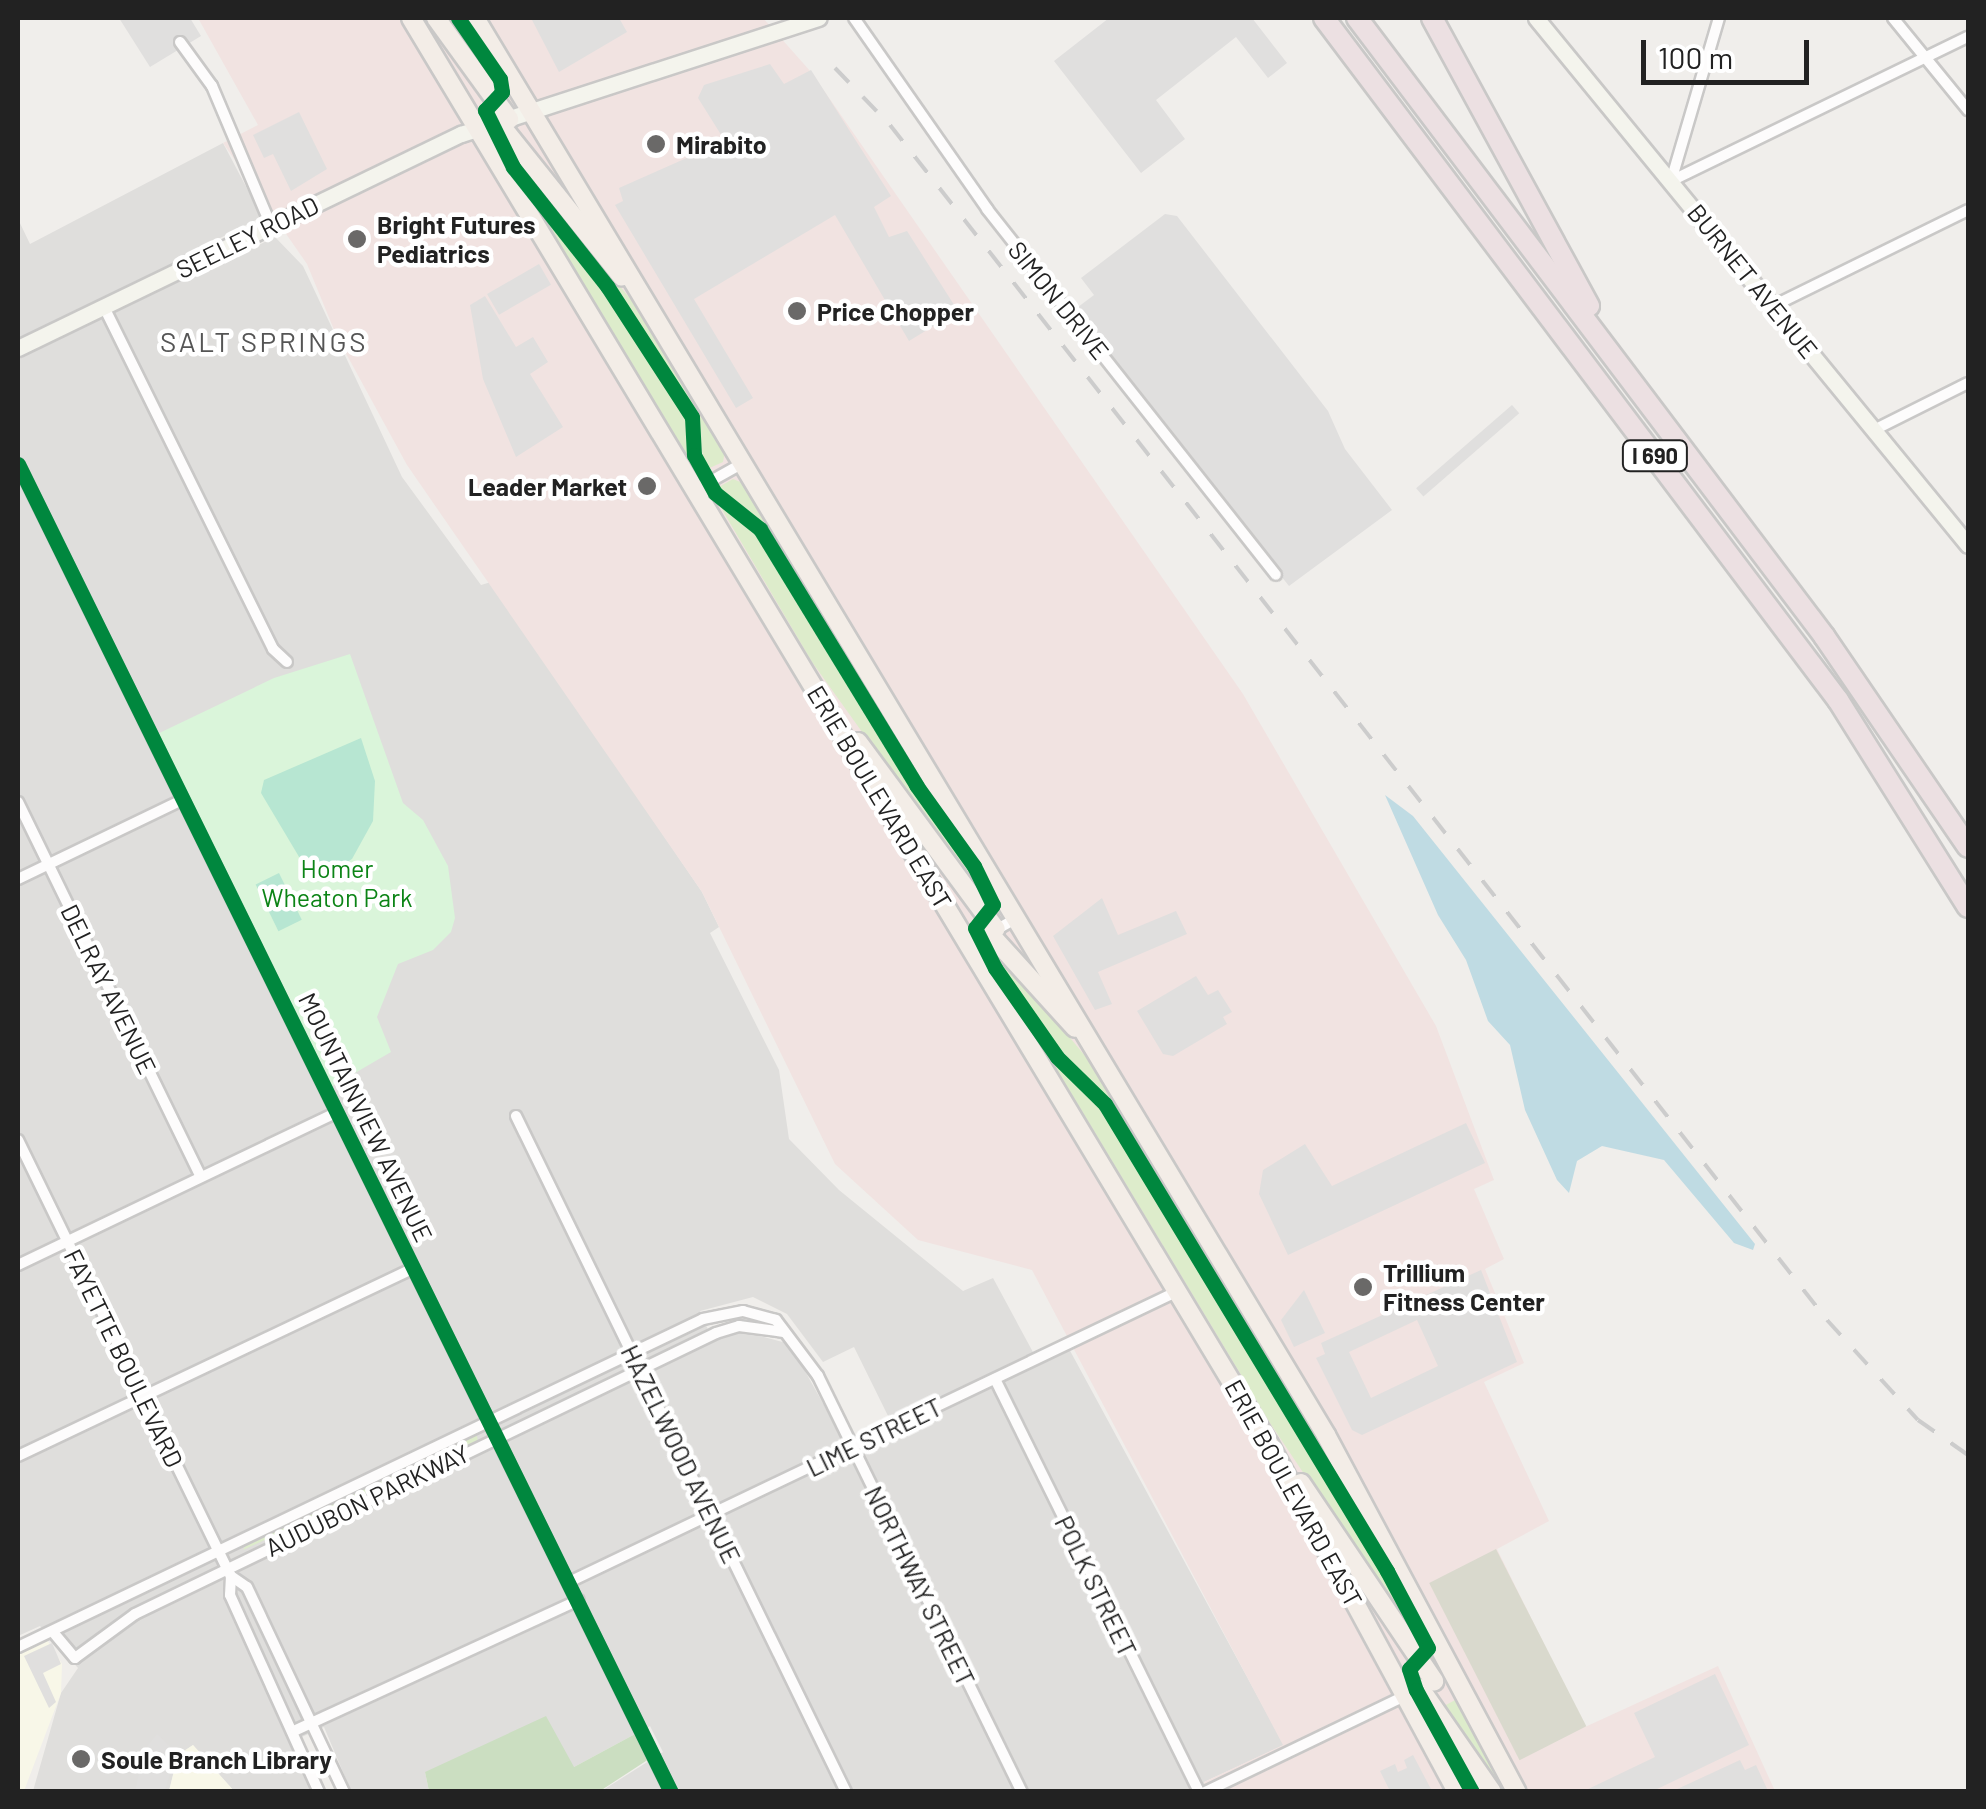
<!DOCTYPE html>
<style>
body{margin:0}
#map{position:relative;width:1986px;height:1809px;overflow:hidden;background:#f0eeeb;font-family:Barlow,sans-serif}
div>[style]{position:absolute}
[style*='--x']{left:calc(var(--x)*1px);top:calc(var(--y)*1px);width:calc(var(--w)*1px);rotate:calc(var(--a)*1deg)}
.residential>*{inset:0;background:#dfdedc}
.commercial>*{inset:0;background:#f1e3e1}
.education>*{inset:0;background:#f8f7e8}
.construction>*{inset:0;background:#d9d9cd;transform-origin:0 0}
.grass>*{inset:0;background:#ddeccb}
.forest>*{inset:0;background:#cbdec1}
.park>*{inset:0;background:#daf5da}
.pitch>*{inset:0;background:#b7e6d2;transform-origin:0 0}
.parking>*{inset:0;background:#e0dfde;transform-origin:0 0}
.water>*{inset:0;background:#bfdbe3}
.roads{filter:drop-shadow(2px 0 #c9c8c7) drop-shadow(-2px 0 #c9c8c7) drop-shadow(0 2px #c9c8c7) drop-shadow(0 -2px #c9c8c7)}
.street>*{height:10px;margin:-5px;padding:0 5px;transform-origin:5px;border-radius:5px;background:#fdfcfc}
.secondary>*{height:15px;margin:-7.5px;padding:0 7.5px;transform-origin:7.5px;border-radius:7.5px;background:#f4f4ed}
.primary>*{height:18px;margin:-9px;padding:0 9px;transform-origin:9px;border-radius:9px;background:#f3ede7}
.highway>*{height:20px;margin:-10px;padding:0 10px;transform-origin:10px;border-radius:10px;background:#ece0e2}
.rail>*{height:4px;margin-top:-2px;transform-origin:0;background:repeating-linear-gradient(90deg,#ccc 0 20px,transparent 0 40px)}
.cycleway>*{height:15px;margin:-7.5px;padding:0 7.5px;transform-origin:7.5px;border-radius:7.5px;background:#00873e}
.dots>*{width:28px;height:28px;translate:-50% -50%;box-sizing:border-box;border:5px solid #fff;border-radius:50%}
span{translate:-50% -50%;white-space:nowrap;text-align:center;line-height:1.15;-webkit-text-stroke:9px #fff;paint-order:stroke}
.shield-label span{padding:2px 8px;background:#fff;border:2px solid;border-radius:8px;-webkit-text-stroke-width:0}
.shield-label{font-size:22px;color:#222;font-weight:700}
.poi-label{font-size:25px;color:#222;font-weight:700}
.left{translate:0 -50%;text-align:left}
.right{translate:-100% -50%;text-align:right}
.street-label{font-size:25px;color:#222}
.park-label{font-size:25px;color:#0c8416}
.neighbourhood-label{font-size:28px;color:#555;letter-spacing:2.5px}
.frame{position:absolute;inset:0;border:20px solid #222;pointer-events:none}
.scale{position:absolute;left:1641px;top:40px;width:168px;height:45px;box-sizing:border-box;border:5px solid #222;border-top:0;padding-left:12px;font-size:30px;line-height:35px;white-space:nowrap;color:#222;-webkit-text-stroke:8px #fff;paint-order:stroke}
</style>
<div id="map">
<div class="residential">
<div style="clip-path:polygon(223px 143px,262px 217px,204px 246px,214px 267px,275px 237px,303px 266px,402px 477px,481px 585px,491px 582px,702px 892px,719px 927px,710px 933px,779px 1070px,789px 1139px,839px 1190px,963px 1291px,993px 1278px,1034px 1354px,891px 1422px,854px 1347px,823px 1362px,787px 1314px,753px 1297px,700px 1311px,712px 1339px,741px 1331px,790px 1344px,851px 1454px,1068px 1347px,1284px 1745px,1204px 1782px,1208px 1791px,600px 1792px,663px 1752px,650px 1726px,574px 1767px,425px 1772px,429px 1791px,351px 1791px,324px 1727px,295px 1740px,314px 1791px,234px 1791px,193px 1745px,178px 1755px,169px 1791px,33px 1791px,61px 1693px,78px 1668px,40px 1626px,18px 1636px,18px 219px,30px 244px)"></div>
</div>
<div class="commercial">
<div style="clip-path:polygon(198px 18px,763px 18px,811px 72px,1243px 694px,1436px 1026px,1494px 1180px,1474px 1189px,1504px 1259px,1485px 1269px,1524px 1363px,1484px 1382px,1549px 1521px,1497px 1549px,1585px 1727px,1718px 1666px,1775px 1791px,1208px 1791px,1204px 1782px,1283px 1745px,1032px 1270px,918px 1240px,835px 1164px,702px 892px,407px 465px,337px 337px,307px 264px,223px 143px,258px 125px)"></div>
</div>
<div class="education">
<div style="clip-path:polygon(46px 1638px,62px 1664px,61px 1693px,24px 1791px,18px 1792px,18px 1652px)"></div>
<div style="clip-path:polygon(193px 1745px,234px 1791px,169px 1791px,178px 1755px)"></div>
</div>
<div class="construction">
<div style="left:1496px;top:1549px;width:199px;height:75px;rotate:63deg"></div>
</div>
<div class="grass">
<div style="clip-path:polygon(504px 142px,636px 306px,725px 451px,723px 462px,705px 470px,697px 419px,616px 291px)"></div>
<div style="clip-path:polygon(497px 143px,556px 230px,605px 288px,690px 419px,696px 470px)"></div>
<div style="clip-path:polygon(733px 479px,745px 484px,953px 823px,1003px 910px,999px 916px,968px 851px,910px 769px,760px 522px,717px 488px)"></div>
<div style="clip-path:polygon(714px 496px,753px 524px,910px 781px,971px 866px,990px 898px,988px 908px,812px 662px)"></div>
<div style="clip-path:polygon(996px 949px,1096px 1069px,1369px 1522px,1439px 1653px,1436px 1661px,1428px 1659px,1432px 1646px,1336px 1478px,1112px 1109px,1026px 1009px,991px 953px)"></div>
<div style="clip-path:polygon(1059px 1062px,1091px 1089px,1111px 1119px,1371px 1549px,1423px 1652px,1270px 1423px,1054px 1065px)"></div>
<div style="clip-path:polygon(476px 1432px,478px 1441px,243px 1550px,247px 1543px)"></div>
<div style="clip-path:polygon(1457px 1699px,1507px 1791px,1500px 1791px,1444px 1706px)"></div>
</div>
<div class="forest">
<div style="clip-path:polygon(546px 1716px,574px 1767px,637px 1733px,649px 1759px,600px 1791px,429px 1791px,425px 1772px)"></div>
</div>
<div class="park">
<div style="clip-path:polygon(350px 654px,403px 803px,423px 820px,448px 866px,455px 918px,451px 932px,433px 950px,398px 964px,377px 1017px,391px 1052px,324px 1091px,151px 737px,274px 678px)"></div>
</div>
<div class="pitch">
<div style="clip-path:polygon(361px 738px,375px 781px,373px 821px,352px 859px,314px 882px,261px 793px,264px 780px)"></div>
<div style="left:279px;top:873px;width:52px;height:26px;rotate:64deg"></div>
</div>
<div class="parking">
<div style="clip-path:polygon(119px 18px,190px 18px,201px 36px,150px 67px)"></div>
<div style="clip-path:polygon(531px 18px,619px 18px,627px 32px,559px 72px)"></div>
<div style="clip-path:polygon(1109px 18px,1252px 18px,1287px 63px,1268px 78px,1236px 37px,1156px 100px,1185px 139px,1141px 173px,1054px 61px)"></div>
<div style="clip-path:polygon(770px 64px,784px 84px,811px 70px,891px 196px,874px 207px,889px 237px,907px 231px,958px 311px,909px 341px,835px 215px,694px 299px,753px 398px,736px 408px,615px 205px,623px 201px,619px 188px,725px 141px,698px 98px,704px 85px)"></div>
<div style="clip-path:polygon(299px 112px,327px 169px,291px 191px,273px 154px,264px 158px,253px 135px)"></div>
<div style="clip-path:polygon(1165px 214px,1177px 216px,1328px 411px,1345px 449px,1392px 510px,1289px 586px,1070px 313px,1094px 295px,1081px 278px)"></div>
<div style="left:539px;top:264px;width:24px;height:60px;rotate:60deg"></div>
<div style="clip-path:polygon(485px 296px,516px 347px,533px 337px,548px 362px,530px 374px,563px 427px,516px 457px,483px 379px,470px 305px)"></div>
<div style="left:1512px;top:405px;width:11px;height:127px;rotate:49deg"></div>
<div style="clip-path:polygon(1102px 898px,1118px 935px,1176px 911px,1187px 934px,1098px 972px,1112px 1004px,1095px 1010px,1053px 936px)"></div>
<div style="clip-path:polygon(1196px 976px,1208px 995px,1218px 990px,1232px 1012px,1223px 1017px,1227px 1024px,1173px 1056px,1163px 1054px,1137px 1011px)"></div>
<div style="clip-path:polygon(1466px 1123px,1485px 1163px,1288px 1255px,1259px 1194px,1263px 1170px,1305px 1144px,1332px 1186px)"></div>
<div style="clip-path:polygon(evenodd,1481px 1270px,1517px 1362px,1362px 1435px,1352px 1430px,1316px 1358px,1325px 1354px,1321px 1343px,1481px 1270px,1417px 1320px,1438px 1366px,1371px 1398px,1349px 1352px,1417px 1320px)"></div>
<div style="clip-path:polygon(1304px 1290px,1325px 1333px,1294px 1347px,1281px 1320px)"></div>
<div style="clip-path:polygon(52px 1643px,61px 1664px,43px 1673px,56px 1702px,49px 1708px,24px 1656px)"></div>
<div style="clip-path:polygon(1715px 1674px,1749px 1745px,1653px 1791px,1584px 1791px,1655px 1757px,1634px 1713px)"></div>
<div style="clip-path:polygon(157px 1734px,176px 1752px,165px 1791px,135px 1791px,145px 1749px)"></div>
<div style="clip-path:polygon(1413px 1755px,1432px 1791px,1390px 1791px,1380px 1771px,1395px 1764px,1398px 1772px,1407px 1768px,1404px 1760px)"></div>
<div style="clip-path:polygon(1740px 1760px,1745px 1770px,1756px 1765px,1768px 1791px,1673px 1791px)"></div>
</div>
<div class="water">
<div style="clip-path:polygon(1385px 795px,1413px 816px,1755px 1244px,1753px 1250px,1734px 1243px,1664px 1160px,1602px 1146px,1577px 1161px,1569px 1193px,1557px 1180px,1525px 1110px,1510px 1045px,1488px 1021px,1466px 960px,1438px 915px)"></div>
</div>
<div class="roads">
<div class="street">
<div style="--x:854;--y:18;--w:233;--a:55.1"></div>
<div style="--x:987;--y:209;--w:466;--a:51.7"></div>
<div style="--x:1893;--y:18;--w:119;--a:50.8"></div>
<div style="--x:180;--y:42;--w:54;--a:54"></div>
<div style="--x:212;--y:86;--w:152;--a:67.1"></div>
<div style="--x:1671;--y:181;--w:330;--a:-25.9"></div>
<div style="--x:1671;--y:181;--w:170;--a:-73.6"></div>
<div style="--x:1773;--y:306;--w:217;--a:-26.2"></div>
<div style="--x:104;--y:307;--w:381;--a:63.7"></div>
<div style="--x:273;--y:649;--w:19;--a:43"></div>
<div style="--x:1874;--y:430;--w:105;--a:-26.6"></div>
<div style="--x:18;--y:464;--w:1480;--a:63.82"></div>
<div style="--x:695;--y:490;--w:55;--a:-29.4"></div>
<div style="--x:18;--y:802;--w:417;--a:64"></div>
<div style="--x:18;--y:879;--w:182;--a:-25.7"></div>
<div style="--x:969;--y:945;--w:55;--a:-29.4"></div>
<div style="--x:516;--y:1116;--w:752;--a:63.98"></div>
<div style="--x:18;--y:1140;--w:485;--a:64"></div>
<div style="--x:231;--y:1576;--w:19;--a:93"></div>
<div style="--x:230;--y:1595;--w:216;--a:65.7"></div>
<div style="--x:18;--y:1265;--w:352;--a:-25.6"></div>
<div style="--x:995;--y:1379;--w:461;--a:63.7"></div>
<div style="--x:18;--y:1456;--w:438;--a:-25.4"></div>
<div style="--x:231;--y:1576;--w:19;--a:35"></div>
<div style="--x:247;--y:1587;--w:227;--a:64.7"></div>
<div style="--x:569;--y:1582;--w:675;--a:-25.54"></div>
<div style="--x:53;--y:1632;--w:34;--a:50"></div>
<div style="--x:75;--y:1658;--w:74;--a:-36.3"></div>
<div style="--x:135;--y:1614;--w:645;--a:-25.81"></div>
<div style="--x:716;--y:1333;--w:24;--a:-17"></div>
<div style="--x:739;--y:1326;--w:45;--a:7.6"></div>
<div style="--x:18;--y:1647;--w:759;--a:-25.59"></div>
<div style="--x:703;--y:1319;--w:41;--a:-11.3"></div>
<div style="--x:743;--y:1311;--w:34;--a:15"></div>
<div style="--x:776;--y:1320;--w:70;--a:53.1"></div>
<div style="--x:818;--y:1376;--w:463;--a:63.9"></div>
<div style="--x:296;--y:1730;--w:311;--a:-24.7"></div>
<div style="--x:1205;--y:1792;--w:224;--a:-25.7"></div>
</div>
<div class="secondary">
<div style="--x:1536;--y:18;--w:681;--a:50.66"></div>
<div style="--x:18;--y:348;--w:492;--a:-25.8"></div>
<div style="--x:461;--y:134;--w:376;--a:-18"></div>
</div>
<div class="primary">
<div style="--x:411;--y:18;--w:1664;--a:58.97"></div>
<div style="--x:1269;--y:1444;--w:396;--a:61.6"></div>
<div style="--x:436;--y:18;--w:125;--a:54.1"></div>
<div style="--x:475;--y:18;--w:1653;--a:59.01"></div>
<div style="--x:1326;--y:1435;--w:405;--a:61.9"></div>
<div style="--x:498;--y:122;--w:198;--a:51.3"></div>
<div style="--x:858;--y:742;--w:232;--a:53.6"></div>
<div style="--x:989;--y:933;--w:128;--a:47.8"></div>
<div style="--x:1301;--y:1483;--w:239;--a:56.1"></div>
<div style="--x:1420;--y:1688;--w:126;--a:55.3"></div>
</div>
<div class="highway">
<div style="--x:1324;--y:18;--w:854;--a:53"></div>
<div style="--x:1838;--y:700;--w:244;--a:57.9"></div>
<div style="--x:1357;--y:18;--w:775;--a:52.92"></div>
<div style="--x:1824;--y:636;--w:255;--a:55.7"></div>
<div style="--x:1432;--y:18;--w:328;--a:61.4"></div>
</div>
</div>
<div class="rail">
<div style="--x:835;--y:68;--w:79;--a:46"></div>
<div style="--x:890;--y:125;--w:1519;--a:51.9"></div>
<div style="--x:1827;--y:1320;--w:135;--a:47.7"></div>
<div style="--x:1918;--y:1420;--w:61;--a:35"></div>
</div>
<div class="cycleway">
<div style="--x:458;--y:18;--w:74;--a:55.5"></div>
<div style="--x:500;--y:79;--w:13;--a:81"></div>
<div style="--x:502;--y:92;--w:25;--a:133"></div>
<div style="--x:485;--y:110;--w:64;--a:63.8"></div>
<div style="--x:513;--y:167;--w:152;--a:51.7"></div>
<div style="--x:607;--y:286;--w:156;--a:57"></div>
<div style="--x:692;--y:417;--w:38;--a:87"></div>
<div style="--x:694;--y:455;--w:43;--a:61.1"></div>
<div style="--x:715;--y:493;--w:58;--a:38.7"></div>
<div style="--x:760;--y:529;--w:300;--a:58.6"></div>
<div style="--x:916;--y:785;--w:100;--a:54.4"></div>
<div style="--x:974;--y:866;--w:43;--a:64"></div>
<div style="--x:993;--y:905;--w:29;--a:128"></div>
<div style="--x:975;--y:928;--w:45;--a:63.4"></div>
<div style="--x:995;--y:968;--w:108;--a:55.1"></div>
<div style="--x:1057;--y:1057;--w:67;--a:44.4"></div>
<div style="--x:1105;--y:1104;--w:546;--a:58.87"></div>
<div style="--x:1387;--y:1571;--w:87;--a:62"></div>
<div style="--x:1428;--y:1648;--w:28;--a:132"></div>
<div style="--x:1409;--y:1669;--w:22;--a:72"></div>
<div style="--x:1416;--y:1690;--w:116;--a:61.2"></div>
<div style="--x:18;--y:464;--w:1480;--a:63.82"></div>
</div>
<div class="dots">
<div style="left:656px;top:144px;background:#6a6968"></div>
<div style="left:357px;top:239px;background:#6a6968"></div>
<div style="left:797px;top:311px;background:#6a6968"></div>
<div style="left:647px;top:486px;background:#6a6968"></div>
<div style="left:1363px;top:1287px;background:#6a6968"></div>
<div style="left:81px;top:1759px;background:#6a6968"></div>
</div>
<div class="shield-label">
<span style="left:1655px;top:456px">I 690</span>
</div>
<div class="poi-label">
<span class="left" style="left:676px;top:144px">Mirabito</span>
<span class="left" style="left:377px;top:239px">Bright Futures<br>Pediatrics</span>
<span class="left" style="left:817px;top:311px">Price Chopper</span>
<span class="right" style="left:627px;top:486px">Leader Market</span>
<span class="left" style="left:1383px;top:1287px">Trillium<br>Fitness Center</span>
<span class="left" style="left:101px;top:1759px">Soule Branch Library</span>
</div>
<div class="street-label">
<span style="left:247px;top:237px;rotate:-26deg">SEELEY ROAD</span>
<span style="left:1753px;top:281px;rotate:51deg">BURNET AVENUE</span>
<span style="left:1059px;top:300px;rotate:51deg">SIMON DRIVE</span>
<span style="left:880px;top:797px;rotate:59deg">ERIE BOULEVARD EAST</span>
<span style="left:109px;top:989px;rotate:64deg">DELRAY AVENUE</span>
<span style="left:366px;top:1117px;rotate:64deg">MOUNTAINVIEW AVENUE</span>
<span style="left:124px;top:1358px;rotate:64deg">FAYETTE BOULEVARD</span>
<span style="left:874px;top:1437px;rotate:-26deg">LIME STREET</span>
<span style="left:681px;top:1454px;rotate:64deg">HAZELWOOD AVENUE</span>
<span style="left:1294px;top:1493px;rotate:61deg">ERIE BOULEVARD EAST</span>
<span style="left:367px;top:1500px;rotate:-26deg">AUDUBON PARKWAY</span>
<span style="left:920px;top:1586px;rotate:64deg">NORTHWAY STREET</span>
<span style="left:1096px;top:1586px;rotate:64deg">POLK STREET</span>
</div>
<div class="park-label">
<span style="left:337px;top:883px">Homer<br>Wheaton Park</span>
</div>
<div class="neighbourhood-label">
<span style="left:264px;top:341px">SALT SPRINGS</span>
</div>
<div class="frame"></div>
<div class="scale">100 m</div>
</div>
